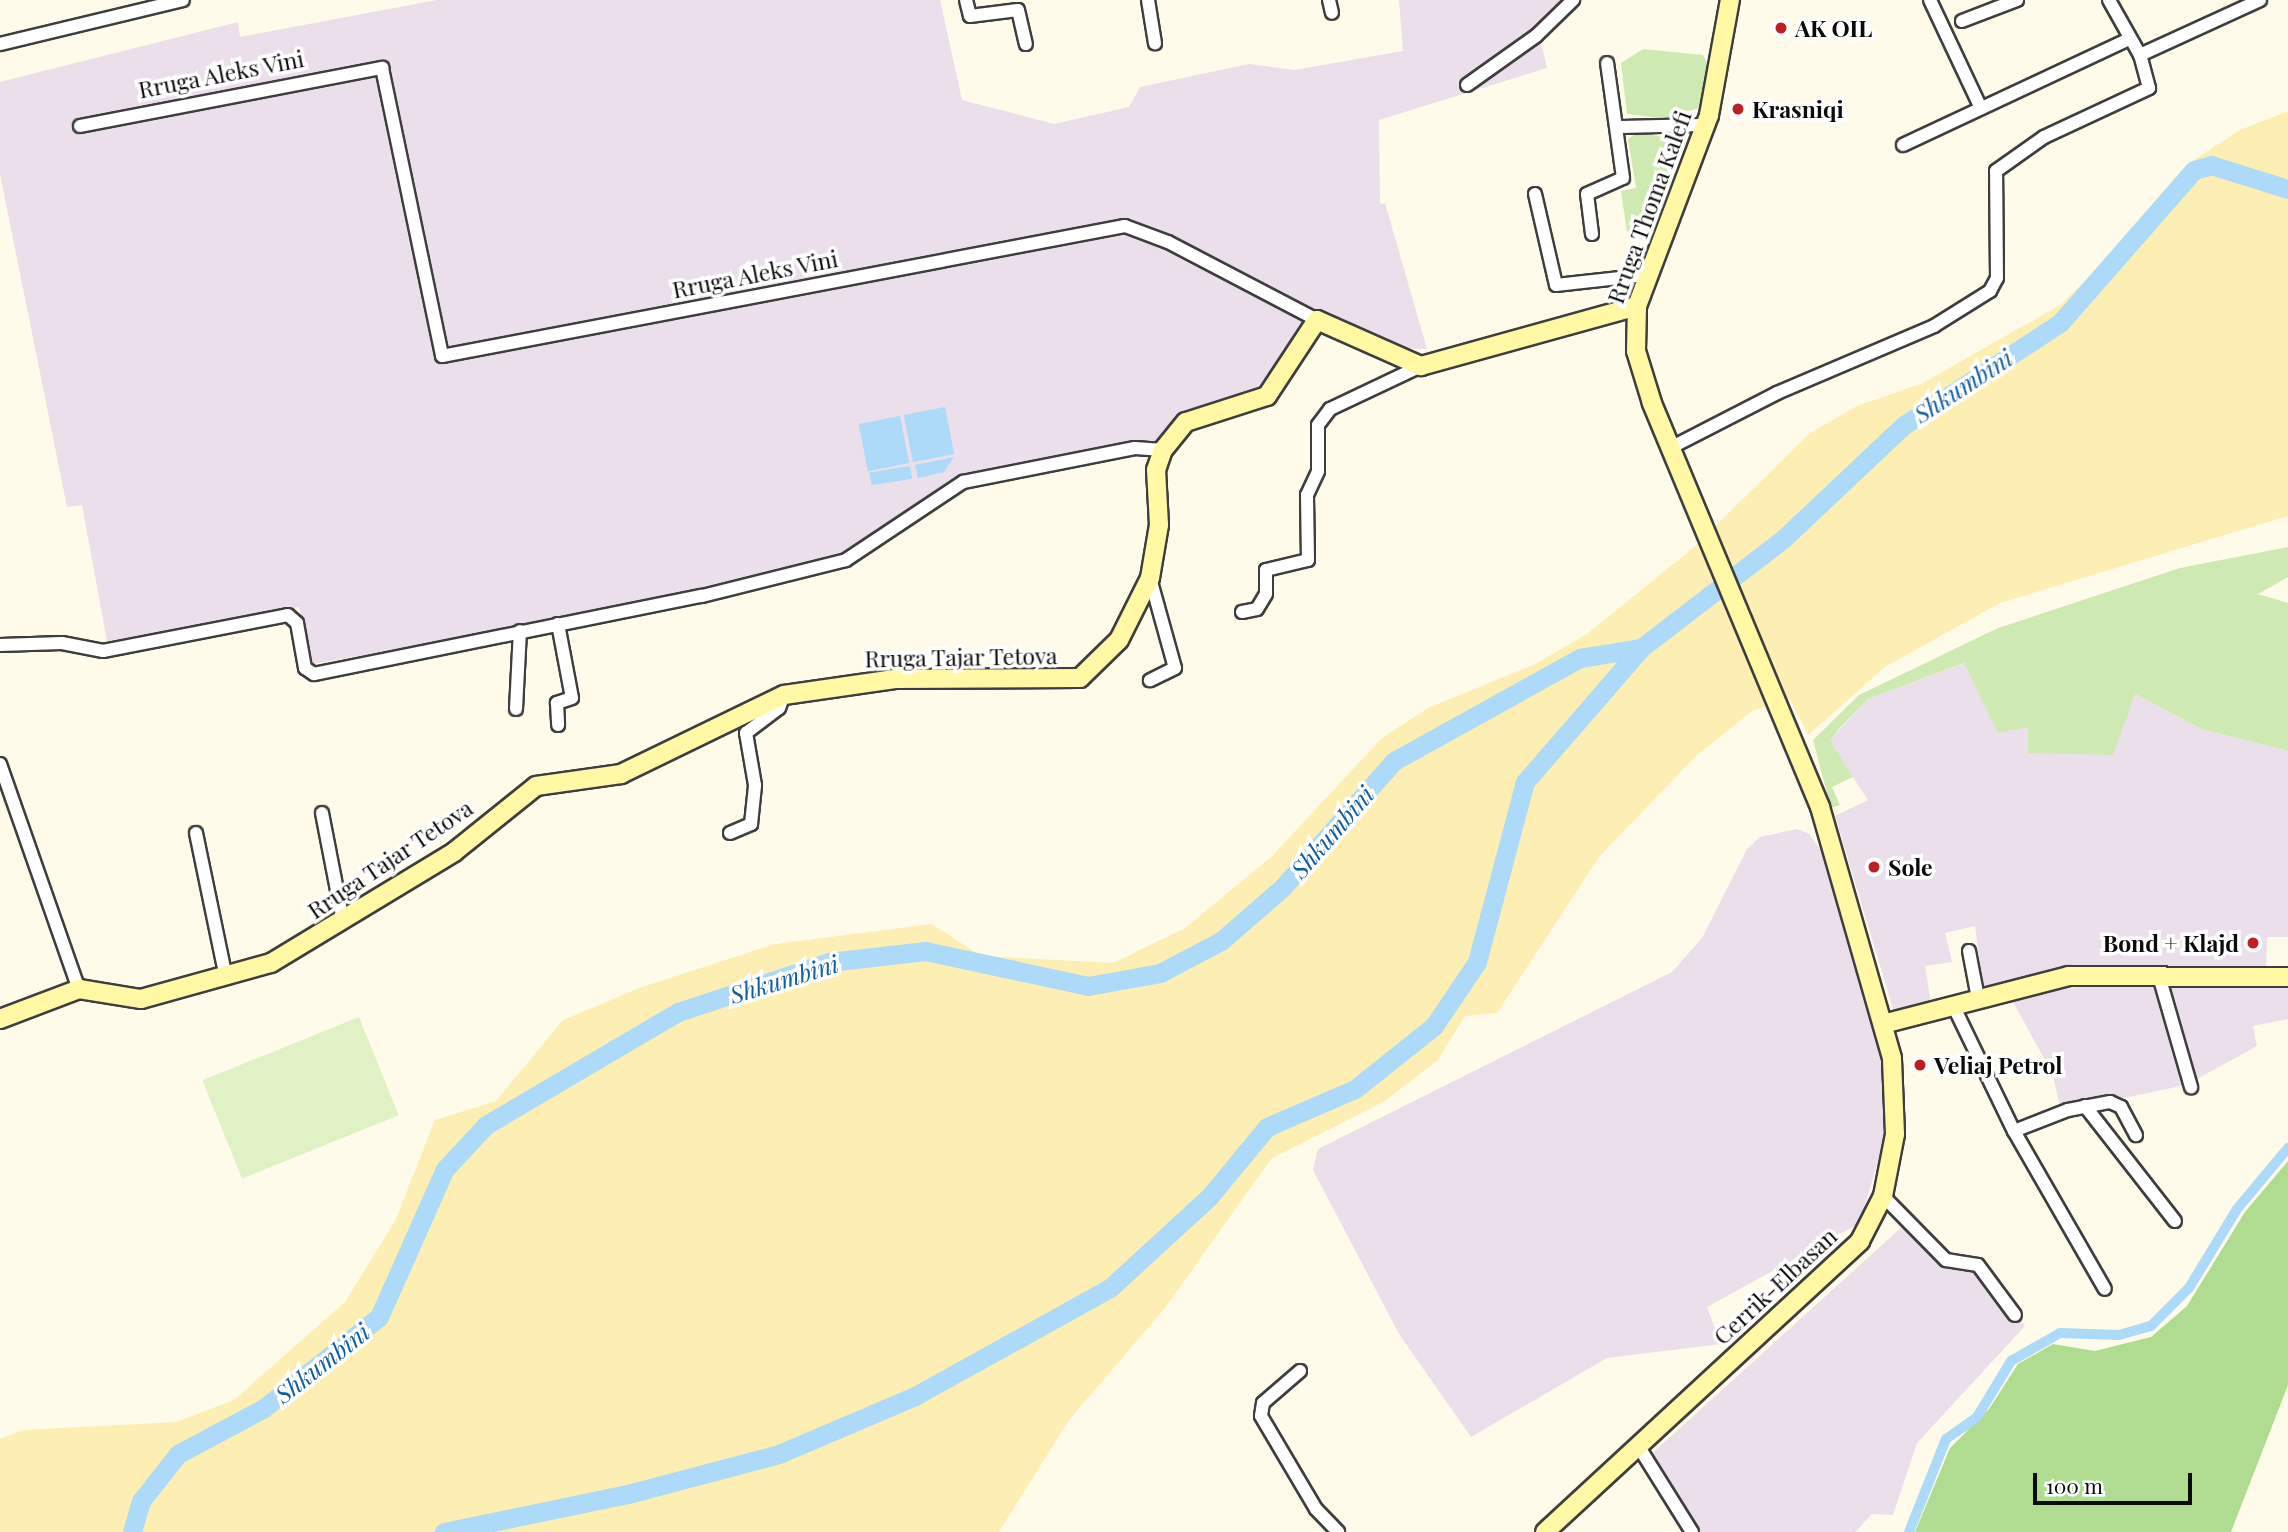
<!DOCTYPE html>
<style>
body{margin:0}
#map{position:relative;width:2288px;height:1532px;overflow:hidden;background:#fffbea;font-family:"Playfair Display",serif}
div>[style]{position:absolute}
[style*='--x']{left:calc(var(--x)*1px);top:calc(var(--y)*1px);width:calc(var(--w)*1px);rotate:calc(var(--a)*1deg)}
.industrial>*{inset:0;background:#eadfeb}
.green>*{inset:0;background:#ceeab2}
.forest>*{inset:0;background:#b0dc91}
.sand>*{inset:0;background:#fdefb4}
.pitch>*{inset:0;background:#e0f1c5;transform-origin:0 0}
.water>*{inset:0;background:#acdaf8;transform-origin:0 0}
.canal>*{height:10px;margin:-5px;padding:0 5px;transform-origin:5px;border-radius:5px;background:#acdaf8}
.river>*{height:19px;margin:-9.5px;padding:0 9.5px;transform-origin:9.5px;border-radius:9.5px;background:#acdaf8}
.roads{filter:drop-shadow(2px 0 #3e3e3e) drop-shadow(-2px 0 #3e3e3e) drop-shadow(0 2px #3e3e3e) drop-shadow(0 -2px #3e3e3e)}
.street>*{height:12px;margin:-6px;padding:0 6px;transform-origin:6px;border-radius:6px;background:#fff}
.secondary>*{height:18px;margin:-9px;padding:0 9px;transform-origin:9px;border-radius:9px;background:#fff8a5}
.dots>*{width:19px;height:19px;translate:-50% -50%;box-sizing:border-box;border:4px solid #fff;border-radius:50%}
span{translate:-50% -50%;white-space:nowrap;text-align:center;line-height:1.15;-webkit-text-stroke:7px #fff;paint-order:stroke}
.poi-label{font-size:23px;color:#0b0b0b;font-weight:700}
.left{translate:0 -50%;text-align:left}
.right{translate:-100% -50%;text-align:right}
.street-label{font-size:23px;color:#0b0b0b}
.water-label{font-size:24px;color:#115ea1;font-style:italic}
.scale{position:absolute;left:2033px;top:1473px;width:159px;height:32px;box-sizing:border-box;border:4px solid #0b0b0b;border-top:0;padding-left:9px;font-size:21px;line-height:24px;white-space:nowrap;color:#0b0b0b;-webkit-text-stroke:5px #fff;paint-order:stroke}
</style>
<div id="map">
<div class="industrial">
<div style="clip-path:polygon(437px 0,940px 0,962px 100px,1054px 124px,1129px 107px,1140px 87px,1249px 64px,1294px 70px,1403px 51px,1399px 0,1563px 0,1537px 26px,1547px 68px,1379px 120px,1380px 204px,1385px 203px,1427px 349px,1397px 348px,1315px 309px,1264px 396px,1188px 413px,1165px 443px,966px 480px,858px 555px,707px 586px,707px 593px,313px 664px,299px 607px,107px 641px,82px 505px,67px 507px,0 174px,0 82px,238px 22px,240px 37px)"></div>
<div style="clip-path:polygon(1965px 663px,1998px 733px,2028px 726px,2028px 752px,2135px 694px,2201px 729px,2288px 751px,2288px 937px,2267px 937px,2266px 971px,2134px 969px,1983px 991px,1975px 926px,1945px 933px,1952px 962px,1925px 966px,1931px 1003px,1894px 1012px,1835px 816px,1868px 800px,1829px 741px,1868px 699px)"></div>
<div style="clip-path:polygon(1797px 829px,1809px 834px,1831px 864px,1884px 1061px,1887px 1129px,1860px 1223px,1707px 1307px,1721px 1344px,1607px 1358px,1471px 1437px,1399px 1334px,1313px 1170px,1318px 1149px,1672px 972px,1702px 938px,1747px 849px,1760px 837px)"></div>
<div style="clip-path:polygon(2089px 985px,2288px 986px,2288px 1019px,2253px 1026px,2257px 1046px,2186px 1085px,2061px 1111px,2053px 1075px,2011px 998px)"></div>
<div style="clip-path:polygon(1914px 1216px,1943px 1250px,1977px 1261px,2025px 1326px,1917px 1443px,1893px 1515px,1872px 1514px,1855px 1532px,1695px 1532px,1647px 1458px)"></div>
</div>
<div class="green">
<div style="clip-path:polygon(1643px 49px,1703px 55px,1708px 66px,1699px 108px,1666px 119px,1627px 114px,1621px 63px)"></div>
<div style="clip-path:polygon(1638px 132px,1686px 142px,1653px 220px,1627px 232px,1621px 191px,1636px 188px,1628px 139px)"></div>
<div style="clip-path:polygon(2288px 547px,2288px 577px,2258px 594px,2288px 603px,2288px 751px,2201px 729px,2135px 694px,2113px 755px,2028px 753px,2028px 727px,1998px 733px,1964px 663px,1868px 699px,1839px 729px,1830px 741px,1853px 777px,1832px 787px,1840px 805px,1831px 808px,1813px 740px,1859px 695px,1998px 628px,2180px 568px)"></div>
</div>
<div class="forest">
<div style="clip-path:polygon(2288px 1161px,2288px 1385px,2231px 1532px,1915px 1532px,1950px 1448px,1989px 1409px,2018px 1364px,2053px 1344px,2095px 1351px,2151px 1337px,2187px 1306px,2245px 1212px)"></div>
</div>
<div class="sand">
<div style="clip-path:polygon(2288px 111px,2288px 516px,2000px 603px,1885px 667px,1808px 735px,1790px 699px,1752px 711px,1695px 757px,1599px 857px,1497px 1013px,1465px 1016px,1438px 1060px,1385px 1101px,1271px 1159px,1165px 1308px,1069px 1420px,999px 1532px,0 1532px,0 1439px,23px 1430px,176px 1422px,234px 1400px,345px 1302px,395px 1221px,435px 1120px,496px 1101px,563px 1020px,642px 987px,775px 944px,932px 924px,981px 956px,1113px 963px,1185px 928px,1271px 857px,1382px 738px,1428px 708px,1533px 665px,1587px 634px,1693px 548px,1810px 433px,1857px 406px,1923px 383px,2060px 305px,2128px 239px,2194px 160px,2240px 130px)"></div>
</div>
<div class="pitch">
<div style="left:359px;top:1017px;width:106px;height:169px;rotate:68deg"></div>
</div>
<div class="water">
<div style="left:945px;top:407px;width:48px;height:42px;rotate:79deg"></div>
<div style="left:900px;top:416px;width:48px;height:42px;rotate:79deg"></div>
<div style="clip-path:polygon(954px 457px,944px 472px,918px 478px,915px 465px)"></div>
<div style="left:910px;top:466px;width:13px;height:41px;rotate:81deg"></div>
</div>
<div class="canal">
<div style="--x:1909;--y:1532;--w:100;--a:-68.3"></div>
<div style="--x:1946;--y:1439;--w:38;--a:-35"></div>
<div style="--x:1977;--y:1417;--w:66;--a:-58.7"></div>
<div style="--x:2011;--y:1361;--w:56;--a:-29.7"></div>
<div style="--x:2060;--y:1333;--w:59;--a:1.9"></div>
<div style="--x:2119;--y:1335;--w:33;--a:-16"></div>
<div style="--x:2151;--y:1326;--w:54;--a:-45"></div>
<div style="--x:2189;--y:1288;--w:92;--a:-58.7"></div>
<div style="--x:2237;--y:1209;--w:80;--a:-50.1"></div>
</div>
<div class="river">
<div style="--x:132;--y:1532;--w:32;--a:-74"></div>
<div style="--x:141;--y:1501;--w:60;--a:-51.8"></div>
<div style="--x:178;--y:1454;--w:98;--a:-28.1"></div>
<div style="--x:264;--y:1408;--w:147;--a:-38.4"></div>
<div style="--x:379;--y:1317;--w:162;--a:-66"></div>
<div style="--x:445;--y:1169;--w:60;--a:-47"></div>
<div style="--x:486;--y:1125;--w:223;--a:-30.5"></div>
<div style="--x:678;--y:1012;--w:159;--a:-18.3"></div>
<div style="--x:829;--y:962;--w:97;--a:-6.5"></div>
<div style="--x:925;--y:951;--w:167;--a:12.1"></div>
<div style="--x:1088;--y:986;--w:73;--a:-10.2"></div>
<div style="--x:1160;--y:973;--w:69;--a:-27.7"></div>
<div style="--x:1221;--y:941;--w:81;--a:-41"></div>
<div style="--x:1282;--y:888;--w:169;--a:-48.6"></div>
<div style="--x:1394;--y:761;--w:213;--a:-29"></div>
<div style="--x:1580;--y:658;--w:62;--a:-9.3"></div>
<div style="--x:444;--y:1532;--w:188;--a:-11.7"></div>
<div style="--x:628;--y:1494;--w:156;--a:-14.8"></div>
<div style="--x:779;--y:1454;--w:148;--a:-23.1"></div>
<div style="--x:915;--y:1396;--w:223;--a:-29"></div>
<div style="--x:1110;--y:1288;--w:136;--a:-42.6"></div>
<div style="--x:1210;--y:1196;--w:89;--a:-50.4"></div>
<div style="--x:1267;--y:1127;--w:96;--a:-23.4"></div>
<div style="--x:1355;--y:1089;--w:101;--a:-38.6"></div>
<div style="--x:1434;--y:1026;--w:77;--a:-56.1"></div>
<div style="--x:1477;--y:962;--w:186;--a:-75.1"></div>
<div style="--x:1525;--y:782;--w:177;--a:-49.1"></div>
<div style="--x:1641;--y:648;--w:179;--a:-37.5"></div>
<div style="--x:1783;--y:539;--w:166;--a:-43.3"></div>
<div style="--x:1904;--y:425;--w:186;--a:-33.2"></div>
<div style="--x:2060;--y:323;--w:203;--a:-48.8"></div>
<div style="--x:2194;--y:170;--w:18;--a:-16"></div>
<div style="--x:2211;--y:165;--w:81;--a:17.3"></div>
</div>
<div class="roads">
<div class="street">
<div style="--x:966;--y:0;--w:16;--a:76"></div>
<div style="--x:970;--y:16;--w:48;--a:-7.1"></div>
<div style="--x:1018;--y:10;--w:35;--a:77"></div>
<div style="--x:1148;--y:0;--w:44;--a:80.8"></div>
<div style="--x:1329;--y:0;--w:13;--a:77"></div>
<div style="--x:1930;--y:0;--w:115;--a:64.8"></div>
<div style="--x:1962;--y:21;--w:59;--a:-20.9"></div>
<div style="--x:0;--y:44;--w:188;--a:-13.5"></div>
<div style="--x:2140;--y:55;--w:132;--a:-24.6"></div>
<div style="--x:1467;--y:85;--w:85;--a:-35.4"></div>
<div style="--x:1536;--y:36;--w:52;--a:-44.2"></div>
<div style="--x:80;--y:126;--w:308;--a:-10.9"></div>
<div style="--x:382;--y:68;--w:294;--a:78.2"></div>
<div style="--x:442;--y:356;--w:695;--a:-10.78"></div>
<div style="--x:1125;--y:226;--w:46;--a:20.4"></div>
<div style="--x:1168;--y:242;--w:168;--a:27.6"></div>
<div style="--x:1617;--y:127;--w:89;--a:-1.3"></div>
<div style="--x:1903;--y:145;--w:247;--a:-25.1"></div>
<div style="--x:1535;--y:194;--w:93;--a:77"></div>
<div style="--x:1556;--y:285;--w:92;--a:-6.3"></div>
<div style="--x:1592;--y:234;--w:40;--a:-97.1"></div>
<div style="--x:1587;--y:194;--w:39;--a:-24"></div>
<div style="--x:1623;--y:178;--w:116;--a:-97.9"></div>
<div style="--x:1672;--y:447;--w:118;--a:-27.2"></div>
<div style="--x:1777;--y:393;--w:171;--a:-23.1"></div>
<div style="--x:1934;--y:326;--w:66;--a:-32"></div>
<div style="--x:1990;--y:291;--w:15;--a:-62"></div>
<div style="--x:1997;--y:278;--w:107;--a:-90.5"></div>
<div style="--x:1996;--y:171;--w:59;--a:-35.3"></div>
<div style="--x:2044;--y:137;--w:116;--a:-25"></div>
<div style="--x:2149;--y:88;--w:34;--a:-105"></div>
<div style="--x:2140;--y:55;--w:63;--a:-119.4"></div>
<div style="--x:1150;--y:578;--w:93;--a:74.5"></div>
<div style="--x:1175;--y:668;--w:28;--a:154"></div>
<div style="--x:1242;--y:612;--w:15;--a:-11"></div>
<div style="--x:1257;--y:609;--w:17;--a:-59"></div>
<div style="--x:1266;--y:594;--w:24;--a:-90"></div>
<div style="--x:1266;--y:570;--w:43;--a:-13.4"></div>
<div style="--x:1308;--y:560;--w:65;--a:-90.9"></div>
<div style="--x:1307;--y:495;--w:26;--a:-65"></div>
<div style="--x:1318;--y:471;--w:46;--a:-90"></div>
<div style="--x:1318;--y:425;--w:20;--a:-53"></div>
<div style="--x:1330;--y:409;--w:101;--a:-25.3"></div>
<div style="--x:558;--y:624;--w:75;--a:79.3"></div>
<div style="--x:572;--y:698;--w:16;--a:162"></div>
<div style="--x:557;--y:703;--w:22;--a:87"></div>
<div style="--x:0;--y:645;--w:62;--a:-1.8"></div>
<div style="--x:62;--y:643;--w:42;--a:11"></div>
<div style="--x:103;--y:651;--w:188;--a:-11"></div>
<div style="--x:288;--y:615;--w:12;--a:42"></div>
<div style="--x:297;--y:623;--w:46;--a:79.9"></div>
<div style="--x:305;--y:668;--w:11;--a:34"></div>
<div style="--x:314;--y:674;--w:396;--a:-11.4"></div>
<div style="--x:702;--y:596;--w:148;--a:-14"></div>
<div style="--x:846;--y:560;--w:141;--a:-33.7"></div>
<div style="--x:963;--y:482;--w:175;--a:-11.2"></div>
<div style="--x:1135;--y:448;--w:28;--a:4"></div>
<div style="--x:516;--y:709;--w:78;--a:-87.1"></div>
<div style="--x:0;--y:764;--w:238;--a:70.7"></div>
<div style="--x:322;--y:813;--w:110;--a:79"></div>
<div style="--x:196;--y:833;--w:148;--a:78.3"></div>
<div style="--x:730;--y:833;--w:23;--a:-23"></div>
<div style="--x:751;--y:824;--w:39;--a:-84"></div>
<div style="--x:755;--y:785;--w:53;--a:-99.8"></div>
<div style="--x:746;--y:733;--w:41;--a:-37.1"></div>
<div style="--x:779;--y:708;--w:14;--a:-69"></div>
<div style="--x:1969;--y:951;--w:48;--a:79.2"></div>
<div style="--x:2159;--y:976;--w:116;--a:73.9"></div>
<div style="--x:1953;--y:1005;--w:140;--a:64.2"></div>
<div style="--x:2014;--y:1131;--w:182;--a:60.1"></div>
<div style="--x:2085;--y:1106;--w:146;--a:52"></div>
<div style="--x:2014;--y:1131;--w:58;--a:-21.3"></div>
<div style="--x:2068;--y:1110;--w:43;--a:-10.8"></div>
<div style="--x:2110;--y:1102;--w:12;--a:24"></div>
<div style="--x:2121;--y:1107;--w:32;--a:62"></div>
<div style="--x:1883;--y:1196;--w:90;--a:45.5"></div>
<div style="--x:1946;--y:1260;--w:32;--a:9"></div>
<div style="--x:1978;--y:1265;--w:62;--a:53.5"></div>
<div style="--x:1300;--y:1371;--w:49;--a:139.1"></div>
<div style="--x:1263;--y:1403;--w:13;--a:99"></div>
<div style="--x:1261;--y:1416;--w:108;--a:59.4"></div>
<div style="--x:1316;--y:1509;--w:32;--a:46"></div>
<div style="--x:1637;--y:1444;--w:104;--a:58"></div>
</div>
<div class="secondary">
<div style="--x:0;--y:1019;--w:85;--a:-20.8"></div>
<div style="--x:79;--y:989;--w:63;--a:9.2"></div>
<div style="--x:141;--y:999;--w:135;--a:-15.5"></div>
<div style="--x:271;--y:963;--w:214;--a:-31.2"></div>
<div style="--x:454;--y:852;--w:105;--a:-38.8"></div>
<div style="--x:536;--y:786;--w:86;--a:-8"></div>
<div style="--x:621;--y:774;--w:181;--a:-25.9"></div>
<div style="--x:784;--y:695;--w:112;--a:-8.2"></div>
<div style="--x:895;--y:679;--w:185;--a:-0.3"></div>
<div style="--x:1080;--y:678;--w:54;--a:-44.3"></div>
<div style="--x:1119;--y:640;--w:69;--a:-63.4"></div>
<div style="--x:1150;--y:578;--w:54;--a:-80.4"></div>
<div style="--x:1159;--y:525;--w:55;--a:-93.1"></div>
<div style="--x:1156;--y:470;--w:21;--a:-71"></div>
<div style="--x:1163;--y:450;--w:36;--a:-51"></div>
<div style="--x:1186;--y:422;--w:85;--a:-17.8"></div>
<div style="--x:1267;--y:396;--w:91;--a:-56.7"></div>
<div style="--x:1317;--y:320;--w:114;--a:23.9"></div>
<div style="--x:1421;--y:366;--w:224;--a:-15.5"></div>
<div style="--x:1883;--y:1024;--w:191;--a:-14.5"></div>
<div style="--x:2068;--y:976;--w:220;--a:0.3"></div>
<div style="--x:1545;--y:1532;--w:429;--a:-42.7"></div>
<div style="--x:1860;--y:1241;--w:51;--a:-62.9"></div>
<div style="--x:1883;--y:1196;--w:63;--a:-79"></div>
<div style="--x:1895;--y:1134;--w:76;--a:-92.3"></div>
<div style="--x:1892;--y:1058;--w:261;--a:-106"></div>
<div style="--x:1820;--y:807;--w:438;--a:-112.6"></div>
<div style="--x:1652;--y:403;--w:54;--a:-107.1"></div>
<div style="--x:1636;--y:351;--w:45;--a:-88.7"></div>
<div style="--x:1637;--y:306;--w:204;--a:-69.3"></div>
<div style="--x:1709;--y:115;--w:117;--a:-79.7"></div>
</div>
</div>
<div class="dots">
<div style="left:1781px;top:28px;background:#c01f22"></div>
<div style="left:1738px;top:109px;background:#c01f22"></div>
<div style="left:1874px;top:867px;background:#c01f22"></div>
<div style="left:2253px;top:943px;background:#c01f22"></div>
<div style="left:1920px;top:1065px;background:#c01f22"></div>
</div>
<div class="poi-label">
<span class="left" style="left:1795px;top:28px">AK OIL</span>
<span class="left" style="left:1752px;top:109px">Krasniqi</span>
<span class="left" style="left:1888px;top:867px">Sole</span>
<span class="right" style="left:2239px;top:943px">Bond + Klajd</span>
<span class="left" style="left:1934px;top:1065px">Veliaj Petrol</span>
</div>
<div class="street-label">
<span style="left:221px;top:74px;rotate:-11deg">Rruga Aleks Vini</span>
<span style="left:1649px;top:207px;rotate:-70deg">Rruga Thoma Kalefi</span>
<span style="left:755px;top:274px;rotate:-11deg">Rruga Aleks Vini</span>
<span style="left:961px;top:657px;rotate:-1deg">Rruga Tajar Tetova</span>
<span style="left:390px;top:859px;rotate:-34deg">Rruga Tajar Tetova</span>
<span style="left:1775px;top:1286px;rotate:-43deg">Cerrik-Elbasan</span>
</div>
<div class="water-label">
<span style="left:1963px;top:386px;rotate:-33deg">Shkumbini</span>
<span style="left:1332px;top:832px;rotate:-49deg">Shkumbini</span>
<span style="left:784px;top:979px;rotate:-17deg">Shkumbini</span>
<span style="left:322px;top:1363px;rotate:-38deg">Shkumbini</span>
</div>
<div class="scale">100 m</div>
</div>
